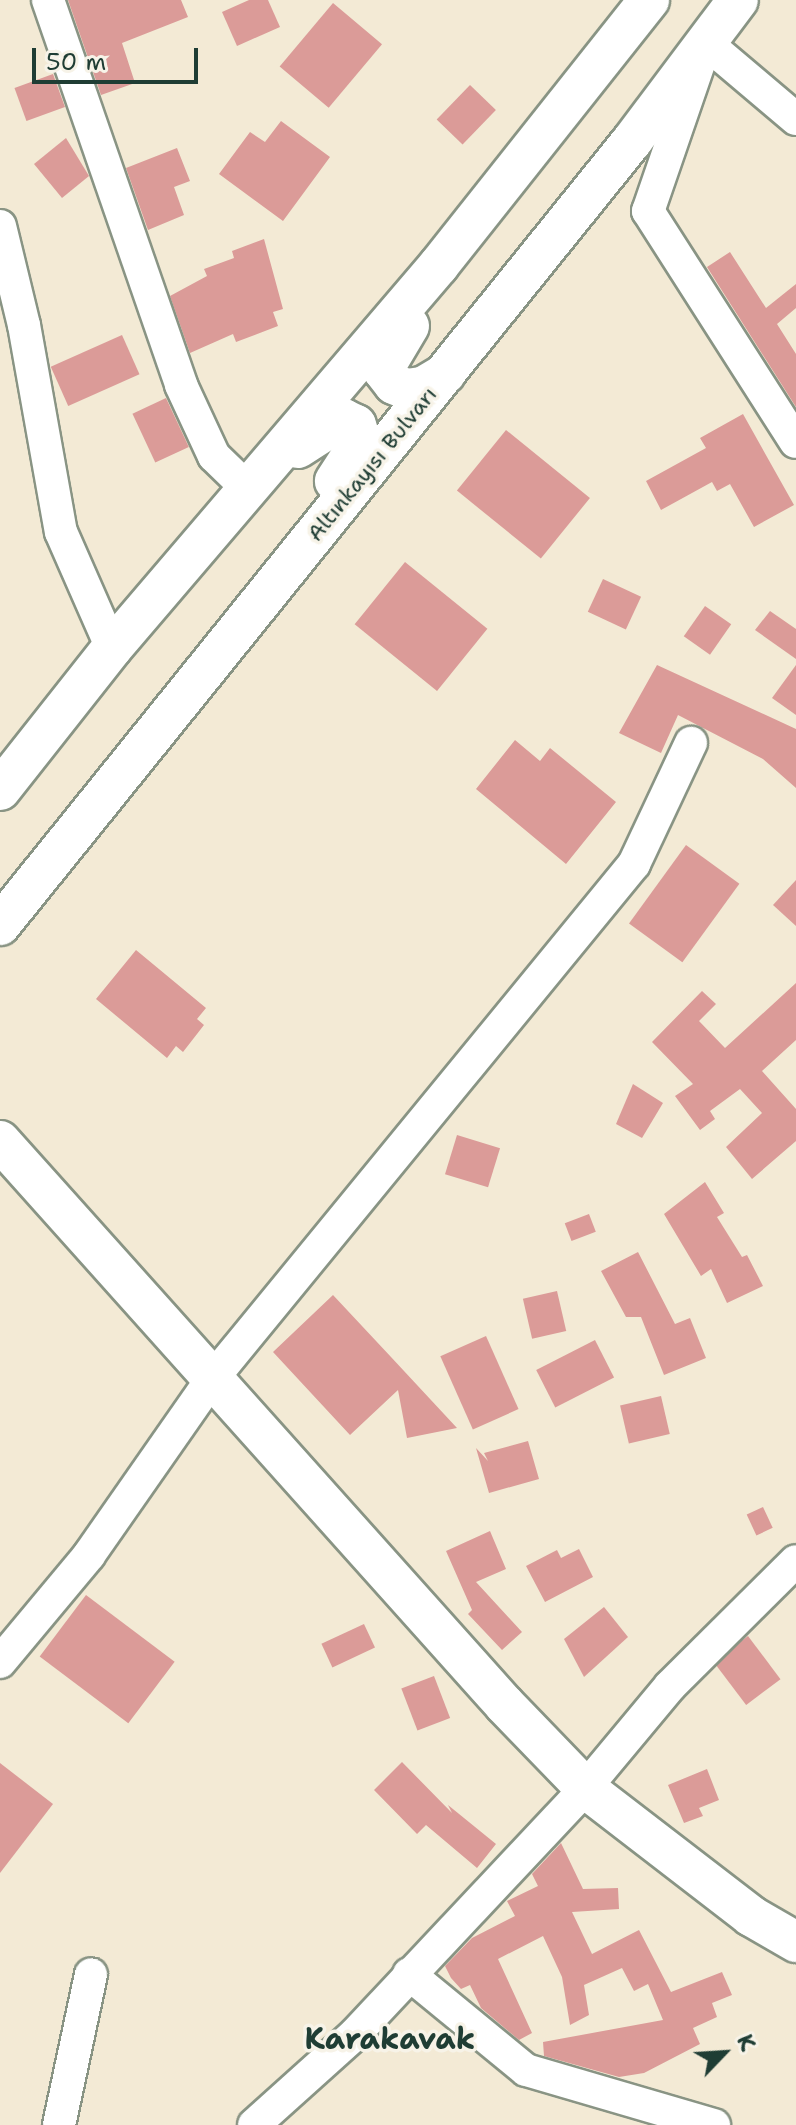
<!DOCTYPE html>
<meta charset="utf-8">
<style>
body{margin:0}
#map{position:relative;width:796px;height:2125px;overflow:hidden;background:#f3ead5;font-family:"Shantell Sans",sans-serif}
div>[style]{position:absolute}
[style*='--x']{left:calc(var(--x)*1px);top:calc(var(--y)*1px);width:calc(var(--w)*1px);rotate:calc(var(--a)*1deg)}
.building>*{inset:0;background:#db9b98;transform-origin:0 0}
.roads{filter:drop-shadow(2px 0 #899484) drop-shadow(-2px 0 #899484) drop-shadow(0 2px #899484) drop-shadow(0 -2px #899484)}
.minor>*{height:32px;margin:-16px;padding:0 16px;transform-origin:16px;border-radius:16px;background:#fff}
.major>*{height:40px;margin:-20px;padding:0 20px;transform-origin:20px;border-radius:20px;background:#fff}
span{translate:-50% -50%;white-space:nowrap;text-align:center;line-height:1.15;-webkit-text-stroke:7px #f7f3e8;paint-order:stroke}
.street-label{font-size:22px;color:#1f3d34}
.district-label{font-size:30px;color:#1f3d34;font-weight:700}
.north{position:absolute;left:684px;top:2013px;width:80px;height:80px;-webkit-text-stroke:6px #f7f3e8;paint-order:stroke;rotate:65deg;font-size:22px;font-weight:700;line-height:32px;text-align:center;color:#1f3d34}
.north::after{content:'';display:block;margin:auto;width:28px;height:36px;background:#1f3d34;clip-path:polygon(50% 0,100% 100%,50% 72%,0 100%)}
.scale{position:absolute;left:32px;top:48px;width:166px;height:36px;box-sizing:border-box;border:4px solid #1f3d34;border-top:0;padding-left:10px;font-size:24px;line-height:28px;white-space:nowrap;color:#1f3d34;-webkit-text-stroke:6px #f7f3e8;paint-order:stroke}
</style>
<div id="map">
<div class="building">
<div style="clip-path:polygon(68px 0,181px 0,188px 17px,122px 43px,135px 83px,101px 95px)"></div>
<div style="clip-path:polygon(249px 0,268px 0,280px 27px,237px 46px,222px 12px)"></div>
<div style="left:333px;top:3px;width:64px;height:83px;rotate:40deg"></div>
<div style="left:53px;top:74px;width:35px;height:41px;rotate:70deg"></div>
<div style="left:470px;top:85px;width:36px;height:48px;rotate:44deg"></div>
<div style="clip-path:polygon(281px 121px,330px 157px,283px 221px,219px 174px,250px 132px,265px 142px)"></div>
<div style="clip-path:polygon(66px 138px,89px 176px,62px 198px,34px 164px)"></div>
<div style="clip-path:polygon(177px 148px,190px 181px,174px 187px,184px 215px,148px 230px,126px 168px)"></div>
<div style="clip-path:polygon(264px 239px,283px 309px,273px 312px,278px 326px,236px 342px,233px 334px,190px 353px,170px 296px,207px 276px,204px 269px,234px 258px,232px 251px)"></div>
<div style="clip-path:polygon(730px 252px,766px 308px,796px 284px,796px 308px,777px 324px,796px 354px,796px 407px,707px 267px)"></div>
<div style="left:122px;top:335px;width:43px;height:78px;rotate:66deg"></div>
<div style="left:166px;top:398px;width:54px;height:37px;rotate:65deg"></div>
<div style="clip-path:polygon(743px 414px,794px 505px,754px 527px,730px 484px,717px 491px,712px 482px,661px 510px,646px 481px,706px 448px,700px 438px)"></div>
<div style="left:506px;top:430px;width:108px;height:78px;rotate:39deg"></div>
<div style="left:405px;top:562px;width:106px;height:80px;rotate:39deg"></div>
<div style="left:603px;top:579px;width:42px;height:36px;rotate:25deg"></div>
<div style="left:705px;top:606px;width:32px;height:37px;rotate:35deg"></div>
<div style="clip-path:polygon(770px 611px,796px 629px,796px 659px,755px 630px)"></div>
<div style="clip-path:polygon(657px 665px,796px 729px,796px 788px,763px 759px,678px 715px,661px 753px,619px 733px)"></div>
<div style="clip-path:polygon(796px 665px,796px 715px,772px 698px)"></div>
<div style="clip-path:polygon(515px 740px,540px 761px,550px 748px,616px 802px,566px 864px,476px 789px)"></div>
<div style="left:686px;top:845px;width:66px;height:97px;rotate:36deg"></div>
<div style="clip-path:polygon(796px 880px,796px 926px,773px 905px)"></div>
<div style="clip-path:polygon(136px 950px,206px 1008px,197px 1019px,204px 1025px,183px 1052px,176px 1046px,167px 1058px,96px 999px)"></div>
<div style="clip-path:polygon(796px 983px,796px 1040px,762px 1071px,796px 1109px,796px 1141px,752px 1179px,726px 1147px,762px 1113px,740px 1089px,710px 1111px,715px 1119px,700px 1130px,675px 1096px,693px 1084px,652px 1042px,702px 991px,716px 1004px,699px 1021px,725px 1048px)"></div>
<div style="clip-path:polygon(633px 1084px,663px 1103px,642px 1138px,616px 1124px)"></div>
<div style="left:457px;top:1135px;width:45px;height:41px;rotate:17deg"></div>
<div style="clip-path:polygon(705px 1182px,724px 1213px,717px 1217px,742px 1257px,747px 1255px,763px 1286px,727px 1303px,711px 1269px,701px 1276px,664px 1214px)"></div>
<div style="left:589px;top:1214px;width:19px;height:26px;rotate:69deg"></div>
<div style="clip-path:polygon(638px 1252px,675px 1324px,690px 1318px,706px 1358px,664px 1375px,641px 1317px,626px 1317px,601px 1271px)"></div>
<div style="left:557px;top:1291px;width:41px;height:35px;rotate:77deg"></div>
<div style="clip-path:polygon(333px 1295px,391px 1357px,457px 1428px,407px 1438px,398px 1390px,350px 1435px,273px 1352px)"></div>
<div style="left:486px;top:1336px;width:80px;height:50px;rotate:66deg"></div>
<div style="left:595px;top:1340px;width:42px;height:66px;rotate:63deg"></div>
<div style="left:661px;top:1396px;width:39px;height:42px;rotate:77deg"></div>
<div style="clip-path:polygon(528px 1441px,539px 1479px,489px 1493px,476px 1448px,488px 1461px,484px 1453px)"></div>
<div style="left:763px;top:1507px;width:23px;height:18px;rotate:65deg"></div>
<div style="clip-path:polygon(490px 1531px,506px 1569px,476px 1582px,522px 1632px,502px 1650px,468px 1614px,472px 1610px,446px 1551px)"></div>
<div style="clip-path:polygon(579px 1549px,593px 1577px,545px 1602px,526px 1566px,557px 1550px,561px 1558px)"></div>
<div style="left:86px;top:1595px;width:111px;height:77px;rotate:37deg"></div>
<div style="clip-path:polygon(604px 1607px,628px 1637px,584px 1677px,564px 1639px)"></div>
<div style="left:364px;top:1624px;width:26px;height:47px;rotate:65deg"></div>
<div style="left:748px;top:1636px;width:54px;height:43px;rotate:53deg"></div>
<div style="left:434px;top:1676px;width:45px;height:35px;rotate:69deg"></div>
<div style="clip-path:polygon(402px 1762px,452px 1813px,448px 1805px,496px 1844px,477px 1868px,426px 1825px,417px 1834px,374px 1790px)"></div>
<div style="clip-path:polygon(0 1763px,53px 1804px,0 1873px)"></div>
<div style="clip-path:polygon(707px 1769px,719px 1800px,699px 1808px,703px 1816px,684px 1823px,668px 1785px)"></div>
<div style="clip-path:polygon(561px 1843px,583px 1889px,618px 1888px,619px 1909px,572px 1912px,592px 1954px,639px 1930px,671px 1992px,722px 1972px,732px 1995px,712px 2003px,717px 2017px,693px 2028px,700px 2044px,644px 2073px,619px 2077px,544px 2056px,543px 2042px,663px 2020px,648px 1984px,634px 1991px,622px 1968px,584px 1985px,589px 2015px,570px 2025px,562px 1977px,543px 1936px,498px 1959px,532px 2033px,519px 2040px,481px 2008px,470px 1985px,461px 1989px,451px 1978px,445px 1966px,472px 1938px,515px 1916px,507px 1901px,538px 1886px,532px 1874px)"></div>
</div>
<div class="roads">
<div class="minor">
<div style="--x:48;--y:0;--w:407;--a:70.9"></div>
<div style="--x:181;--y:385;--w:78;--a:65.1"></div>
<div style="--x:214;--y:456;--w:47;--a:44.1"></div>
<div style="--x:796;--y:119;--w:118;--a:-139.8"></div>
<div style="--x:706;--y:43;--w:178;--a:109"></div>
<div style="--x:648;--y:211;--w:274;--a:57.4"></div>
<div style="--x:0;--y:226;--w:102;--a:76.4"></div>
<div style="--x:24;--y:325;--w:210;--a:79.9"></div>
<div style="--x:61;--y:532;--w:127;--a:66.3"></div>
<div style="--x:0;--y:1662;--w:139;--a:-50.2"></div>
<div style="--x:89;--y:1555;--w:215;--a:-55.1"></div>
<div style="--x:212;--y:1379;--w:666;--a:-50.67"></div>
<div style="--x:634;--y:864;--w:134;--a:-64.8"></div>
<div style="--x:409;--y:1974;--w:151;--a:39.4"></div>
<div style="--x:526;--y:2070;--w:196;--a:16.3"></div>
<div style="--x:59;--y:2125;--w:154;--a:-78"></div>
<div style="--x:254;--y:2125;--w:136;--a:-42"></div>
<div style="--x:355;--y:2034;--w:323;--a:-46.8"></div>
<div style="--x:576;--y:1799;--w:147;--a:-50.2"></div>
<div style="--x:670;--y:1686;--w:177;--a:-44.8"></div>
</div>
<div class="major">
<div style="--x:409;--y:326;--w:51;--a:120.6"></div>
<div style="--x:383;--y:370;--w:18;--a:52"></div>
<div style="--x:394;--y:384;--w:13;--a:23"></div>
<div style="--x:406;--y:389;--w:17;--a:-7"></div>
<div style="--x:423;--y:387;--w:26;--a:-31"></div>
<div style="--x:298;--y:448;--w:54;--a:-32.8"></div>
<div style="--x:343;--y:419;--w:14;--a:25"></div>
<div style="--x:356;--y:425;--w:17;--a:73"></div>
<div style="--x:361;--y:441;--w:48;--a:123"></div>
<div style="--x:0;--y:790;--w:181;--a:-51.7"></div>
<div style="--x:112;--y:648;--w:504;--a:-49.51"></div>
<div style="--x:439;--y:265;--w:338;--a:-51.6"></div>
<div style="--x:0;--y:925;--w:1007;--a:-51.13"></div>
<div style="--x:632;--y:141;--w:176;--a:-53.1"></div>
<div style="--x:0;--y:1141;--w:756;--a:48.16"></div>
<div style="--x:504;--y:1704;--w:117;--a:46"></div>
<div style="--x:585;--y:1788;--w:210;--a:37.6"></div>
<div style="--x:751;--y:1916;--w:52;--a:30"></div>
</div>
</div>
<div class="street-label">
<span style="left:372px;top:464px;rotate:-51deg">Altınkayısı Bulvarı</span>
</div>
<div class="district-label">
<span style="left:390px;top:2039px">Karakavak</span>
</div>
<div class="north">K</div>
<div class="scale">50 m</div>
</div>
